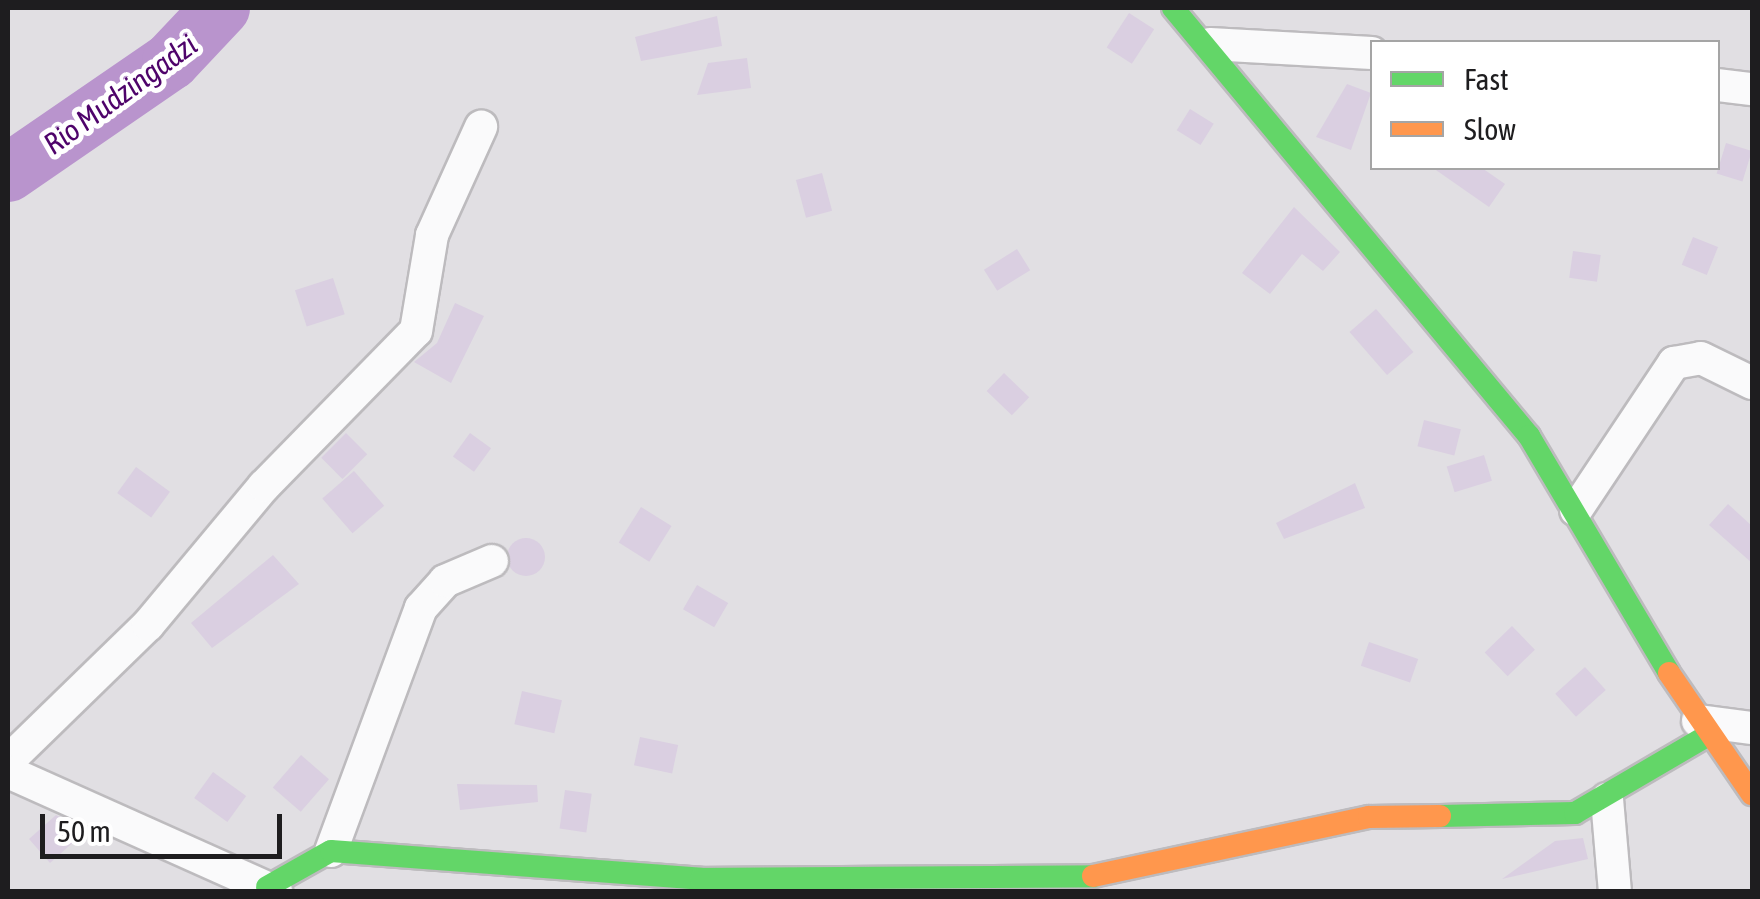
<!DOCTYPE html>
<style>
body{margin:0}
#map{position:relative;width:1760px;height:899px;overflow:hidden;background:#e1dfe3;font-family:"Asap Condensed",sans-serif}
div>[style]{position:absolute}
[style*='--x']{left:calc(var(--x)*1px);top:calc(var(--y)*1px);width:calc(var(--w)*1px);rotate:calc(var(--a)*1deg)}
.river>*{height:58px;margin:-29px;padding:0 29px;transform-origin:29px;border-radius:29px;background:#b994cd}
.building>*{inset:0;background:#dacfe1;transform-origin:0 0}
.round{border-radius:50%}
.roads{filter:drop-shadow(2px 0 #bdbbbe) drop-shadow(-2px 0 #bdbbbe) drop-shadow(0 2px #bdbbbe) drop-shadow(0 -2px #bdbbbe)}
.street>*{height:32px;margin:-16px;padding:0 16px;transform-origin:16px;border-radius:16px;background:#fafafb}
.fast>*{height:22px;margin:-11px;padding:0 11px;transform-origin:11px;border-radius:11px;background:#63d668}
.slow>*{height:22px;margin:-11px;padding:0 11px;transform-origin:11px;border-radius:11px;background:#ff974d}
span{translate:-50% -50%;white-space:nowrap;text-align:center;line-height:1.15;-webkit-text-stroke:10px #fff;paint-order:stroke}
.water-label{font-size:30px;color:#4e036a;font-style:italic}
.frame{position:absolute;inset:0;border:10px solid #1e1d1f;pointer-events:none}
.legend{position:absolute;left:1370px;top:40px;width:350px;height:130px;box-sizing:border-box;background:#fff;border:2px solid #a5a5a5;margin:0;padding:12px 18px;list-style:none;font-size:30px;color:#1e1d1f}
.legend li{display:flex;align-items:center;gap:20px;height:50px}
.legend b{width:50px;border:2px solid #a5a5a5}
.scale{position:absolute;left:40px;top:814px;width:242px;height:45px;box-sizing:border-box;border:5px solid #1e1d1f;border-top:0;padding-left:12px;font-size:30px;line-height:35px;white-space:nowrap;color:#1e1d1f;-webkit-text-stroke:8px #fff;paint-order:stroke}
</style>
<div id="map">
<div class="river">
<div style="--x:8;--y:173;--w:198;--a:-34.5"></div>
<div style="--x:171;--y:61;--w:73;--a:-46.7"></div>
</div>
<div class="building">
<div style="left:1129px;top:13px;width:30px;height:41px;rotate:33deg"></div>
<div style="clip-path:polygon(717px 16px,722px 46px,641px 61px,635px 37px)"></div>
<div style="clip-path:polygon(747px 58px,751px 88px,697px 95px,708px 63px)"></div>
<div style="clip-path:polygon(1347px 84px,1371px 93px,1351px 150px,1316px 137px)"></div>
<div style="left:1190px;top:109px;width:28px;height:25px;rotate:32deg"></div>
<div style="left:1726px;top:143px;width:27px;height:32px;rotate:17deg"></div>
<div style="clip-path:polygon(1433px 168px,1482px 168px,1505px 184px,1489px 207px)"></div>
<div style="left:822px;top:173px;width:39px;height:27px;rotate:75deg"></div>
<div style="clip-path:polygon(1294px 207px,1340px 252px,1323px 271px,1302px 254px,1270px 294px,1242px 273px)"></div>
<div style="left:1693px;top:237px;width:27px;height:30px;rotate:22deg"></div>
<div style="left:1017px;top:249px;width:25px;height:39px;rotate:58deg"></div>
<div style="left:1573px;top:251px;width:28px;height:27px;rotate:8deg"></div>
<div style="left:333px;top:278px;width:38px;height:40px;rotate:72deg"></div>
<div style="clip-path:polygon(455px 303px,484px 316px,451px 383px,414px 362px,437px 343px)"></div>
<div style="left:1376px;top:309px;width:57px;height:35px;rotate:49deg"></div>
<div style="left:1004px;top:373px;width:35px;height:25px;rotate:44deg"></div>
<div style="left:1424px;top:420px;width:38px;height:27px;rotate:14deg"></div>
<div style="left:346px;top:433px;width:30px;height:35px;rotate:45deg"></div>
<div style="left:470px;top:433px;width:26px;height:29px;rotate:36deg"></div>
<div style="left:1484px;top:455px;width:27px;height:39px;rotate:73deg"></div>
<div style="left:136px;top:467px;width:42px;height:32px;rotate:36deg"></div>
<div style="left:354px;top:471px;width:46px;height:42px;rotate:49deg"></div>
<div style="clip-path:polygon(1355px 483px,1365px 508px,1284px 539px,1276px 523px)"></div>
<div style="clip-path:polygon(1728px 504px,1752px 526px,1752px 563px,1709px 525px)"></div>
<div style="left:641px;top:507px;width:36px;height:42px;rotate:32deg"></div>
<div class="round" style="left:507px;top:538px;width:38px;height:38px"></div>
<div style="clip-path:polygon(273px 555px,299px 584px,212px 648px,191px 623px)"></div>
<div style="left:697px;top:585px;width:36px;height:28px;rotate:30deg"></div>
<div style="left:1512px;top:626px;width:33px;height:38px;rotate:46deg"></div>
<div style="left:1369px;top:642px;width:52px;height:25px;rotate:19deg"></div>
<div style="left:1585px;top:667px;width:31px;height:40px;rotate:48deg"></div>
<div style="left:522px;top:691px;width:41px;height:34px;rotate:13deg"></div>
<div style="left:640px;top:737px;width:39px;height:29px;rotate:12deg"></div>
<div style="left:301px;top:755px;width:37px;height:43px;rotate:41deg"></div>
<div style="left:213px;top:772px;width:41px;height:32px;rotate:36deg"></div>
<div style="clip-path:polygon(457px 784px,537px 785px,538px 802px,460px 810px)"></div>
<div style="left:565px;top:790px;width:27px;height:39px;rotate:8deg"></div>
<div style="clip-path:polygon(56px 815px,87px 830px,50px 863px,29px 839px)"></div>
<div style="clip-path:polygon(1583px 838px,1588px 859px,1502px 879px,1555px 841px)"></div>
</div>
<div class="roads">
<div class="street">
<div style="--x:1210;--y:44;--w:162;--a:3.2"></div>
<div style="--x:1718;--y:85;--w:34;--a:7"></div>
<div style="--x:1576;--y:510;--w:177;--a:-56.3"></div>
<div style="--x:1674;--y:363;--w:27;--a:-10"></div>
<div style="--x:1701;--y:358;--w:57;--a:26.1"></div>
<div style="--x:1698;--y:721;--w:54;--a:7.4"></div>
<div style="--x:8;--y:761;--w:195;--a:-44.2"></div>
<div style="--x:148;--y:625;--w:181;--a:-50.2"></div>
<div style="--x:264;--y:486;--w:217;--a:-45.6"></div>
<div style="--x:416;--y:331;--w:97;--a:-80.5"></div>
<div style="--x:432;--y:235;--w:119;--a:-65.6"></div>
<div style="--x:8;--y:772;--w:294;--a:24.1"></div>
<div style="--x:1607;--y:799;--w:93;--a:85.1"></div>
<div style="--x:331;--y:851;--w:259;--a:-69.7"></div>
<div style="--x:421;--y:608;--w:36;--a:-48"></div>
<div style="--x:445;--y:581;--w:51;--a:-23.1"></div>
</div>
<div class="fast">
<div style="--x:1173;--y:8;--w:557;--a:50.25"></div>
<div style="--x:1529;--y:436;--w:275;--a:59.4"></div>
<div style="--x:1440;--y:816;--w:135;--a:-1.3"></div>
<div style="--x:1575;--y:813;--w:153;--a:-30.3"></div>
<div style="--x:267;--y:887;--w:73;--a:-29.4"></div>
<div style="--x:331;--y:851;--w:371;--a:4.3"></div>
<div style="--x:701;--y:879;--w:392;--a:-0.4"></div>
</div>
<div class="slow">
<div style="--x:1669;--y:673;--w:147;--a:55.6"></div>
<div style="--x:1093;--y:876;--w:282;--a:-12.1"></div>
<div style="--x:1369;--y:817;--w:71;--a:-0.8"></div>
</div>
</div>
<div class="water-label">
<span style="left:120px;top:94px;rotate:-36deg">Rio Mudzingadzi</span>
</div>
<div class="frame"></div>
<ul class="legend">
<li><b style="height:12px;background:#63d668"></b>Fast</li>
<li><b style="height:12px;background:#ff974d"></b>Slow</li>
</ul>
<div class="scale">50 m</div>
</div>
